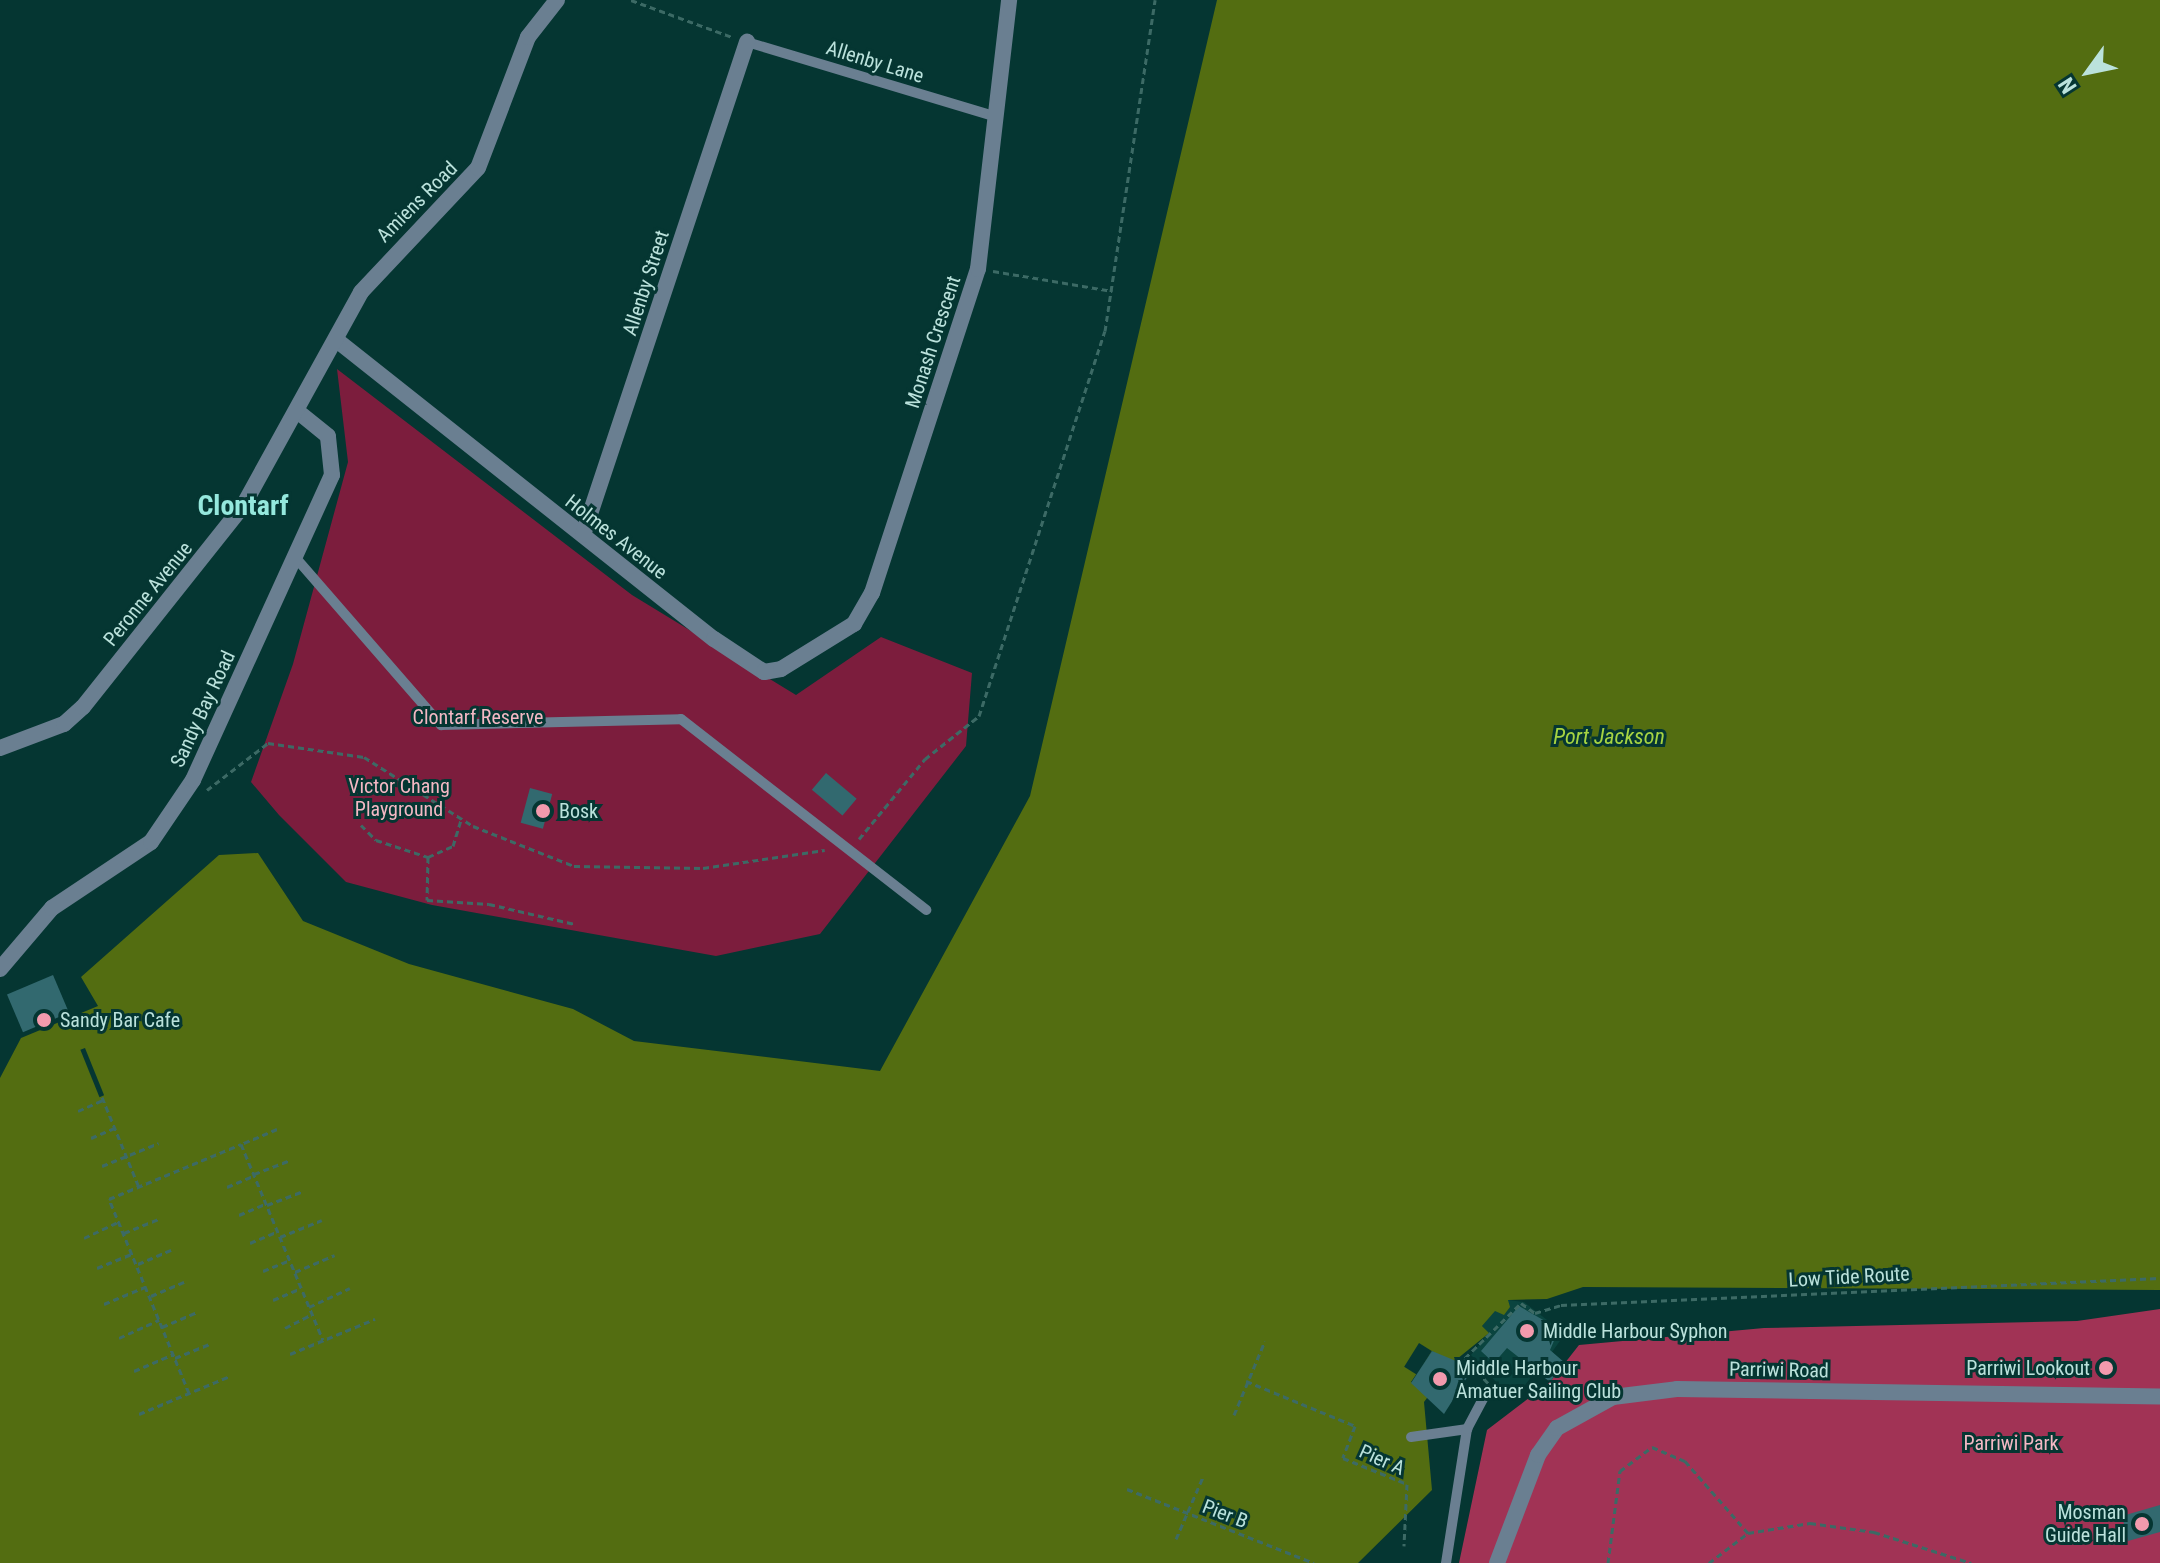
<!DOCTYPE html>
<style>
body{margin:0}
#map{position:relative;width:2160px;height:1563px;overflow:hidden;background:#053632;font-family:"Roboto Condensed",sans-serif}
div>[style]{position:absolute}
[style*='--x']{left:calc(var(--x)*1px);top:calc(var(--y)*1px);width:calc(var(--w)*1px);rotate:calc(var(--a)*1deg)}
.built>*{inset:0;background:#0a443f}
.green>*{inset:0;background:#7c1d3d}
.forest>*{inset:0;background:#a13355}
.water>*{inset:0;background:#536d11}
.pier>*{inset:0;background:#053632;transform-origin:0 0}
.building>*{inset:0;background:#32696f;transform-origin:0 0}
.path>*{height:3px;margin-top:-1.5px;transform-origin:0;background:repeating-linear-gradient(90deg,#3c6a65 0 6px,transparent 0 10px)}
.service>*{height:10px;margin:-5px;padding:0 5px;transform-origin:5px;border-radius:5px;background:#6a7f91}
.minor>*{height:16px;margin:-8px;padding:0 8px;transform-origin:8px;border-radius:8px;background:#6a7f91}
.tertiary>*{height:16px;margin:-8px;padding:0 8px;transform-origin:8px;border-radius:8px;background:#6a7f91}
.dots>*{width:22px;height:22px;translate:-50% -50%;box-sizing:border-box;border:4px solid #053632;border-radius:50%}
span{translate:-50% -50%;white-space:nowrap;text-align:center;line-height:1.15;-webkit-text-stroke:6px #053632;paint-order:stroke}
.street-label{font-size:20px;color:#bbe2dc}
.park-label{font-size:20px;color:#f4b8c4}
.poi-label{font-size:20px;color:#bbe2dc}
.left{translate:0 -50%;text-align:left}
.right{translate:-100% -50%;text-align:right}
.water-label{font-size:22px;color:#a6d442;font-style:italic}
.district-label{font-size:28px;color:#95e8dd;font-weight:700}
.north{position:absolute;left:2048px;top:32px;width:80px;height:80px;-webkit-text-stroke:6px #053632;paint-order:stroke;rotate:237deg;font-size:22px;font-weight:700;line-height:32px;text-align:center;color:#bbe2dc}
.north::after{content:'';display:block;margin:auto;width:28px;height:36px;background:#bbe2dc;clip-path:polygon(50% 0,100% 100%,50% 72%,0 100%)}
</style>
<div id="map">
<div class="built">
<div style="clip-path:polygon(1508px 1300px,1524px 1302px,1565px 1334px,1552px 1352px,1565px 1363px,1550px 1382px,1536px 1371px,1513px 1400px,1471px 1355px,1488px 1333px,1482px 1326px,1495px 1310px,1503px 1314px)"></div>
</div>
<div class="green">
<div style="clip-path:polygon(337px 369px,632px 595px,796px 695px,881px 637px,972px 673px,966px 746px,820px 934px,716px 956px,432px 905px,346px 882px,279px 815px,251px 782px,293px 664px,348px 462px)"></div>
</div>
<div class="forest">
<div style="clip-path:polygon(2160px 1309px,2160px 1563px,1459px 1563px,1487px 1430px,1550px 1382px,1579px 1345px,1764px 1328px,2077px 1321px)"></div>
</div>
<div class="water">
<div style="clip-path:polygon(1217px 0,2160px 0,2160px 1290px,1583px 1287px,1547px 1299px,1508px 1300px,1510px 1307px,1504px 1315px,1495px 1311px,1482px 1326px,1489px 1333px,1457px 1359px,1457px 1367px,1432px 1351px,1411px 1382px,1430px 1394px,1424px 1402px,1432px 1490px,1358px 1563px,0 1563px,0 1078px,21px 1038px,98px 1006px,81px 977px,219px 855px,258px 853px,303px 921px,409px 964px,573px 1009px,634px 1041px,880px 1071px,1030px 796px)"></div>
</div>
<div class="pier">
<div style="left:85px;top:1048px;width:51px;height:5px;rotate:68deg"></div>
<div style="left:1419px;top:1343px;width:15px;height:28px;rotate:32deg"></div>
</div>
<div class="building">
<div style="left:826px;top:773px;width:40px;height:22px;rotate:40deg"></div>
<div style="left:530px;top:788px;width:23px;height:36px;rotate:15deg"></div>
<div style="left:53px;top:975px;width:41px;height:50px;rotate:67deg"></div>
<div style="clip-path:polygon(1519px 1306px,1559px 1329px,1550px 1350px,1565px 1363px,1550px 1382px,1507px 1348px,1494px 1363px,1481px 1351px)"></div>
<div style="clip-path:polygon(1432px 1351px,1473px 1368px,1444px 1414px,1411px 1383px)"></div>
<div style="clip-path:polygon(2160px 1505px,2160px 1532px,2128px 1541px,2122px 1516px)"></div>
</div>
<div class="path">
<div style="--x:631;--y:0;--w:108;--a:20.1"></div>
<div style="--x:993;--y:271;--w:121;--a:9.5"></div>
<div style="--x:207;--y:790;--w:77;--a:-37.6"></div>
<div style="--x:268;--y:743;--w:97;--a:8.3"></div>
<div style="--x:364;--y:757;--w:129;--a:32.3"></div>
<div style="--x:473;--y:826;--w:109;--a:21.6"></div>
<div style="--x:574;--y:866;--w:129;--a:0.9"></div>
<div style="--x:703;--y:868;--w:123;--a:-8.4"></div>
<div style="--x:361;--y:825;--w:21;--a:45"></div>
<div style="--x:376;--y:840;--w:55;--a:18.1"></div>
<div style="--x:428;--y:857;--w:43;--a:91.3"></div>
<div style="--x:427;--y:900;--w:62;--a:3.7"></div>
<div style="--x:489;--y:904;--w:88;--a:13.1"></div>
<div style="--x:859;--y:839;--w:104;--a:-50.5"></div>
<div style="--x:925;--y:759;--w:69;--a:-38.5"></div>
<div style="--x:979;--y:716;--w:405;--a:-71.9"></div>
<div style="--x:1105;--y:331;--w:335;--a:-81.4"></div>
<div style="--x:428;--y:857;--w:27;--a:-24"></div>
<div style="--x:453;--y:846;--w:27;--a:-73"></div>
<div style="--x:102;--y:1097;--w:97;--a:67.7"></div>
<div style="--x:78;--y:1111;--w:27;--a:-24"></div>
<div style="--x:277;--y:1129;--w:39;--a:157"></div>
<div style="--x:241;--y:1144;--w:212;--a:67.3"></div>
<div style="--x:91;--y:1138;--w:26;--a:-23"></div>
<div style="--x:102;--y:1166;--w:61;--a:-22"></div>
<div style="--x:254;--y:1174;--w:39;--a:-21"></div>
<div style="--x:227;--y:1187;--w:28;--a:-23"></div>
<div style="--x:267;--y:1205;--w:39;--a:-21"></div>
<div style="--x:239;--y:1215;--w:28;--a:-23"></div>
<div style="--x:124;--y:1233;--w:37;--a:-22"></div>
<div style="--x:280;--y:1237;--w:45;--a:-22"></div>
<div style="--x:84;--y:1238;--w:38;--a:-25"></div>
<div style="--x:250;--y:1243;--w:30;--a:-23"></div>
<div style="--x:138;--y:1264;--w:36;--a:-23"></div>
<div style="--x:97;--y:1268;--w:38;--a:-22"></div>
<div style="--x:263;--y:1271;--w:29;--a:-22"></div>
<div style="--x:295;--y:1272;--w:43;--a:-23"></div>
<div style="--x:151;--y:1296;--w:36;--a:-23"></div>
<div style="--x:273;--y:1300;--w:30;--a:-23"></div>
<div style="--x:104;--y:1304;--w:44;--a:-22.5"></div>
<div style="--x:309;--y:1307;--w:45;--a:-24.9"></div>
<div style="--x:162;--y:1327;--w:38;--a:-23"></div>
<div style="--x:285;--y:1328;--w:30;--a:-27"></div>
<div style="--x:119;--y:1338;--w:44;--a:-24.2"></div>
<div style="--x:290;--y:1354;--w:92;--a:-22.4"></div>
<div style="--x:175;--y:1358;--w:38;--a:-22"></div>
<div style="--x:134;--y:1371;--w:43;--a:-23"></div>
<div style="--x:1246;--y:1381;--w:118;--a:22.4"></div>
<div style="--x:1355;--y:1426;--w:34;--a:111"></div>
<div style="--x:1343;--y:1458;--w:69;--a:22.1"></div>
<div style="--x:1407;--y:1484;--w:62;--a:92.8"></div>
<div style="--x:1488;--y:1383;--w:34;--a:-133"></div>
<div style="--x:1465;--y:1358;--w:78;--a:-44.5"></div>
<div style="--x:1521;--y:1303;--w:17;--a:36"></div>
<div style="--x:1535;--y:1313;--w:27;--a:-17"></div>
<div style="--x:1561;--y:1305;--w:600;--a:-2.58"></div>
<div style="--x:189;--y:1393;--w:210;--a:-112.4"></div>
<div style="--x:109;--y:1199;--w:143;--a:-22.6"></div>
<div style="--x:139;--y:1414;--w:99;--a:-22.7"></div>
<div style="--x:1234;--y:1415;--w:80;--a:-67.3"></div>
<div style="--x:1127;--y:1489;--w:201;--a:21.6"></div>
<div style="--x:1176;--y:1539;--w:68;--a:-66.5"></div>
<div style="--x:1608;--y:1563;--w:93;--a:-82.6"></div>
<div style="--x:1620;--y:1471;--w:40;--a:-37"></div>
<div style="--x:1652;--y:1447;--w:36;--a:23"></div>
<div style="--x:1685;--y:1461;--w:96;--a:48.8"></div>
<div style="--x:1709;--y:1563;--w:49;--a:-37.6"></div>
<div style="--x:1748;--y:1533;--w:63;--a:-9.2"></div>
<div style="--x:1810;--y:1523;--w:65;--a:8"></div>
<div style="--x:1874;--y:1532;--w:102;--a:17.7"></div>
</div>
<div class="service">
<div style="--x:747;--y:42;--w:257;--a:16.7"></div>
<div style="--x:295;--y:557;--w:223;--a:49"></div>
<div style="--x:441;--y:725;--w:240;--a:-1.4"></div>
<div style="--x:681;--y:719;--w:311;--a:37.9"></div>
<div style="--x:1411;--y:1437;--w:57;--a:-8.1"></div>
<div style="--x:1446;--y:1563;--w:136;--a:-81.1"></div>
<div style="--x:1467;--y:1429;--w:36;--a:-62"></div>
</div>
<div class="minor">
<div style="--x:339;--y:342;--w:478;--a:38.4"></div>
<div style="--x:714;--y:639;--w:60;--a:33.4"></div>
<div style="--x:764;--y:672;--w:17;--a:-10"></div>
<div style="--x:781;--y:669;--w:86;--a:-31.7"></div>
<div style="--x:854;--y:624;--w:36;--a:-60"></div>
<div style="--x:872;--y:593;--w:341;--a:-71.9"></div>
<div style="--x:978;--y:269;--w:271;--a:-83.4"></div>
<div style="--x:583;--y:535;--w:520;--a:-71.6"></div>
<div style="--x:0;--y:969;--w:80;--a:-49.6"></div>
<div style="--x:52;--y:908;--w:119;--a:-33.7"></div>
<div style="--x:151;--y:842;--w:75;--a:-55.9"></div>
<div style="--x:193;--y:780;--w:335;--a:-65.5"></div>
<div style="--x:332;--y:475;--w:39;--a:-96"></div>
<div style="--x:328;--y:436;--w:36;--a:-141"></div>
<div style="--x:1497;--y:1563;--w:116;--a:-69.2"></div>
<div style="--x:1538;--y:1455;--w:33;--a:-55"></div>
<div style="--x:1557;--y:1428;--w:64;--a:-29"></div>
<div style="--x:1613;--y:1397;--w:64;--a:-7.1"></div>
<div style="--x:1677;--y:1389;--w:483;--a:0.9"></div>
</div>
<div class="tertiary">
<div style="--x:0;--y:748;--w:68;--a:-20.6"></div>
<div style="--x:64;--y:724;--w:25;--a:-42"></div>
<div style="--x:83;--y:707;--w:257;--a:-51.5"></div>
<div style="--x:243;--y:506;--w:244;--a:-61.1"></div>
<div style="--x:361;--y:292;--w:170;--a:-46.7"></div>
<div style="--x:478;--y:168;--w:140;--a:-69.1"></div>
<div style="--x:528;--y:37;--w:47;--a:-51.9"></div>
</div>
<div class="dots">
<div style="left:543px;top:811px;background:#f29aad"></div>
<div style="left:44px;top:1020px;background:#f29aad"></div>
<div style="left:1527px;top:1331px;background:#f29aad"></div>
<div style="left:2106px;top:1368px;background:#f29aad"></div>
<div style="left:1440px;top:1379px;background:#f29aad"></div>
<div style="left:2142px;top:1524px;background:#f29aad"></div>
</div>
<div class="street-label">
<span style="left:875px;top:62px;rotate:17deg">Allenby Lane</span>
<span style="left:417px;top:202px;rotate:-45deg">Amiens Road</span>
<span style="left:646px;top:283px;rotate:-72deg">Allenby Street</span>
<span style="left:933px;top:342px;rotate:-72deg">Monash Crescent</span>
<span style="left:616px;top:537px;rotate:38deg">Holmes Avenue</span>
<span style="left:148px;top:594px;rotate:-51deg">Peronne Avenue</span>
<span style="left:203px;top:709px;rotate:-65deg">Sandy Bay Road</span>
<span style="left:1849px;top:1277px;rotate:-3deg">Low Tide Route</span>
<span style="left:1779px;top:1370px;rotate:1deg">Parriwi Road</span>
<span style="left:1382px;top:1460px;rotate:24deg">Pier A</span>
<span style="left:1225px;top:1514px;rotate:21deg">Pier B</span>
</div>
<div class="park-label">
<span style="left:478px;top:717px">Clontarf Reserve</span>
<span style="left:399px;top:798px">Victor Chang<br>Playground</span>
<span style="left:2011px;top:1443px">Parriwi Park</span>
</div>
<div class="poi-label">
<span class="left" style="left:559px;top:811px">Bosk</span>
<span class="left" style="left:60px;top:1020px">Sandy Bar Cafe</span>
<span class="left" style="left:1543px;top:1331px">Middle Harbour Syphon</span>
<span class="left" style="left:1456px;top:1380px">Middle Harbour<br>Amatuer Sailing Club</span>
<span class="right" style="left:2090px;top:1368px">Parriwi Lookout</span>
<span class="right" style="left:2126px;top:1524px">Mosman<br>Guide Hall</span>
</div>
<div class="water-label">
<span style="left:1609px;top:737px">Port Jackson</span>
</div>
<div class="district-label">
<span style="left:243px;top:506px">Clontarf</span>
</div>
<div class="north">N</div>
</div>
